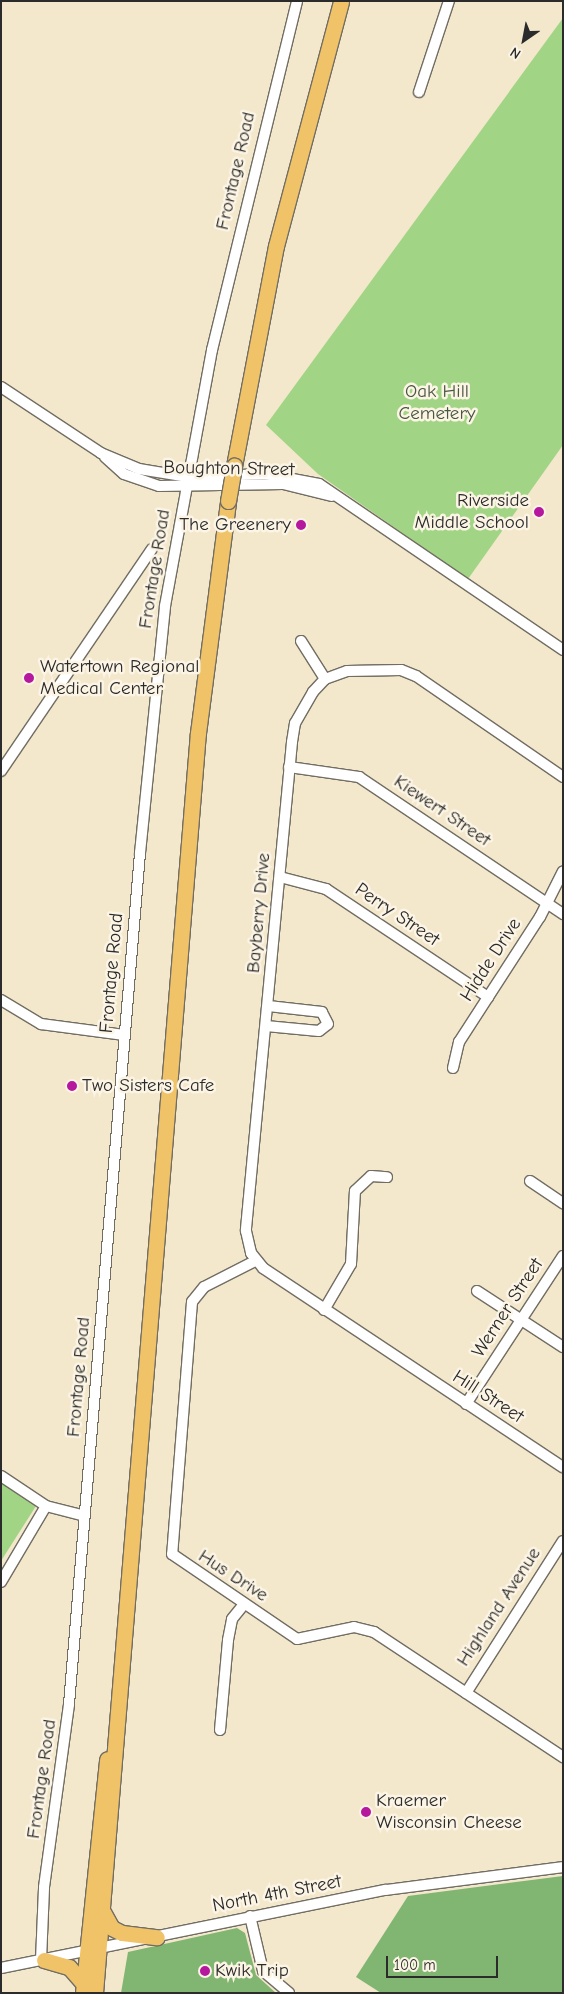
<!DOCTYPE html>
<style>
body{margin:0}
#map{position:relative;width:564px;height:1994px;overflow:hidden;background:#f3e7cc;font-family:"Comic Neue",sans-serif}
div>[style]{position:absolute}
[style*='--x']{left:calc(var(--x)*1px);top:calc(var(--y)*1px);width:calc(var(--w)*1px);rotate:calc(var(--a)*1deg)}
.green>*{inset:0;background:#a1d585}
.forest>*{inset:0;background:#80b672}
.roads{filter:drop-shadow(1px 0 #716d63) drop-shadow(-1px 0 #716d63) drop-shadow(0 1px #716d63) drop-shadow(0 -1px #716d63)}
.minor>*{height:10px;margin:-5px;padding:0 5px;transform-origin:5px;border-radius:5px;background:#fff}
.highway>*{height:15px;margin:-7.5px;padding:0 7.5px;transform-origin:7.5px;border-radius:7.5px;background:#f1c369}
.bridges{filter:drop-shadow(1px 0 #716d63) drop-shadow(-1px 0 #716d63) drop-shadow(0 1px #716d63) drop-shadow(0 -1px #716d63)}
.highway-bridge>*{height:15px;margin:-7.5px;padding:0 7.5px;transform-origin:7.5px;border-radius:7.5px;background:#f1c369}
.dots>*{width:14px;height:14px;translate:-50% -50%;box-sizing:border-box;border:2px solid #fcf5e5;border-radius:50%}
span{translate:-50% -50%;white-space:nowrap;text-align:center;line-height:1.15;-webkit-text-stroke:5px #fcf5e5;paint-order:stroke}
.street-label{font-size:19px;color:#2b2b2b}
.park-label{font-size:19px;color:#485642}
.poi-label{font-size:19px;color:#2b2b2b}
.right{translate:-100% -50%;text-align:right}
.left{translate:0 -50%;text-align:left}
.frame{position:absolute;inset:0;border:2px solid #2b2b2b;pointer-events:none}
.north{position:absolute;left:499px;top:15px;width:50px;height:50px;-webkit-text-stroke:4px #fcf5e5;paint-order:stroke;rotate:213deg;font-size:14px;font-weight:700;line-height:20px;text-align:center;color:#2b2b2b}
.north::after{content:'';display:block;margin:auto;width:18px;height:22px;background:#2b2b2b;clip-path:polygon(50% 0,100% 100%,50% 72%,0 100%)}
.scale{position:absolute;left:386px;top:1956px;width:112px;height:22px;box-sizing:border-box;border:2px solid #2b2b2b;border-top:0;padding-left:6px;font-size:15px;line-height:18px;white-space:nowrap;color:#2b2b2b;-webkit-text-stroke:4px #fcf5e5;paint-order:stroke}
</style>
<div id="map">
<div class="green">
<div style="clip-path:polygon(563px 18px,563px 445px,468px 579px,318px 474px,266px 425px)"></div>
<div style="clip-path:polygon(1px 1476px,34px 1498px,36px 1506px,1px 1561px)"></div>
</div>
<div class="forest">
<div style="clip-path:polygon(563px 1876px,563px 1993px,381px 1993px,356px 1977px,408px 1896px)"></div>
<div style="clip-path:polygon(237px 1928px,245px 1933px,256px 1975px,276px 1993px,121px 1993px,128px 1952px)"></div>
</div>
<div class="roads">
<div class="minor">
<div style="--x:419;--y:92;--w:96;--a:-71.8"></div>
<div style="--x:1;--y:387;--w:120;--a:33.4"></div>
<div style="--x:101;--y:453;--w:41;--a:22.8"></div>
<div style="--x:139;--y:469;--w:50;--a:9.3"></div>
<div style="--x:188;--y:477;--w:78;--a:-2.2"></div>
<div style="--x:266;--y:474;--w:54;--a:10.7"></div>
<div style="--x:319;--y:484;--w:295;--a:34.2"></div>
<div style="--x:105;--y:457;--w:25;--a:42"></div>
<div style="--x:124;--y:474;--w:37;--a:19"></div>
<div style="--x:159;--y:486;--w:124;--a:-0.9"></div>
<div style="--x:283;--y:484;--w:50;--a:13.8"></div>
<div style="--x:301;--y:641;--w:45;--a:57.7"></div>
<div style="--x:289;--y:767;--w:71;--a:8.1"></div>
<div style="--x:359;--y:777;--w:246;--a:33.9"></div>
<div style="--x:1;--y:771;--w:268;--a:-55.8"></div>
<div style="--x:563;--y:777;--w:178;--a:-145.5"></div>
<div style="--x:416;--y:676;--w:16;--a:-158"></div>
<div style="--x:401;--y:670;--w:54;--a:178.9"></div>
<div style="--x:347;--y:671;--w:23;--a:160"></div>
<div style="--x:325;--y:679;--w:18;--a:133"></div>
<div style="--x:313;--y:692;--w:36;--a:120"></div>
<div style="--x:295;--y:723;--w:19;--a:99"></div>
<div style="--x:292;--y:742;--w:491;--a:95.4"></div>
<div style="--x:246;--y:1231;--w:23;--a:77"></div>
<div style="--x:251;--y:1253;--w:19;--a:51"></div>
<div style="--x:263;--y:1268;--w:360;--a:33.6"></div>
<div style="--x:280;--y:877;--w:48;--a:14.6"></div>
<div style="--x:326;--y:889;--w:195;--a:33.7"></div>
<div style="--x:1;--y:1000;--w:47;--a:31"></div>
<div style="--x:41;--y:1024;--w:84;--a:7.5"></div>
<div style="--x:266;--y:1026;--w:53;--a:5.4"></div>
<div style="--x:319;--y:1031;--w:11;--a:-38"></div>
<div style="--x:328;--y:1024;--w:13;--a:-117"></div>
<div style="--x:322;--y:1012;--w:54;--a:-173.7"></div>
<div style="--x:453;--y:1068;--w:27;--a:-77"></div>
<div style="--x:459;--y:1042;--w:149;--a:-57.1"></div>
<div style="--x:540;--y:917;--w:51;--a:-63.4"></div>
<div style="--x:530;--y:1181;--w:40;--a:34"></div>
<div style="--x:255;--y:1261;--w:57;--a:153"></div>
<div style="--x:204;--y:1287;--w:19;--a:129"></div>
<div style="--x:192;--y:1302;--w:253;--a:94.5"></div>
<div style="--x:172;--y:1554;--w:151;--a:34.2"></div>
<div style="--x:297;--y:1639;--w:58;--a:-11.9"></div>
<div style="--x:354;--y:1627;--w:21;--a:14"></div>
<div style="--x:374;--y:1632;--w:227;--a:33.5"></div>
<div style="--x:477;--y:1291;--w:103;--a:33.1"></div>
<div style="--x:324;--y:1310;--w:53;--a:-59.6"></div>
<div style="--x:351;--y:1264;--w:73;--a:-86.9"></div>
<div style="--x:355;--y:1191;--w:22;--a:-43"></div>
<div style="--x:371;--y:1176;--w:16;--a:4"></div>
<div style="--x:466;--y:1404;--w:177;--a:-56.8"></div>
<div style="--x:1;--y:1476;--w:54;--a:33.7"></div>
<div style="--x:46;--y:1506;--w:40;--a:14.4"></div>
<div style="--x:1;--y:1582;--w:88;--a:-59.4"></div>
<div style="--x:466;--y:1693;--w:180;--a:-57.5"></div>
<div style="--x:220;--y:1730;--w:90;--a:-84.9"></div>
<div style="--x:228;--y:1640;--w:21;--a:-79"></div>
<div style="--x:232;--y:1619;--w:19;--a:-51"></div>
<div style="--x:250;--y:1916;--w:57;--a:76.7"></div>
<div style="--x:263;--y:1971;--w:34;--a:40"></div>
<div style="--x:41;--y:1960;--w:73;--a:-87.6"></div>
<div style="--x:44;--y:1887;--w:185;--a:-82.2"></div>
<div style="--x:69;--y:1704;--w:854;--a:-85.23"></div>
<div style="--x:140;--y:853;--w:248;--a:-84.2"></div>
<div style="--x:165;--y:606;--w:260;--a:-79.6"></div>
<div style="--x:212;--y:350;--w:359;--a:-76.3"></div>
<div style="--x:1;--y:1968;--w:393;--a:-11.5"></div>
<div style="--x:386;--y:1890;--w:178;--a:-7.4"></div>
</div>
<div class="highway">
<div style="--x:234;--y:466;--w:224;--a:-79.2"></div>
<div style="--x:276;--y:246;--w:253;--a:-75.1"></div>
<div style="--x:103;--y:1912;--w:18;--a:61"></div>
<div style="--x:112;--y:1928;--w:11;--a:27"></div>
<div style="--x:122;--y:1933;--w:35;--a:7"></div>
<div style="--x:44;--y:1960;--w:26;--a:16"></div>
<div style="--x:69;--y:1967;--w:21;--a:49"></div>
<div style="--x:83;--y:1993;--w:235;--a:-84.1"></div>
<div style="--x:95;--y:1993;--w:1264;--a:-85.33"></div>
<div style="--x:198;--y:733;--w:234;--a:-82.6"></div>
</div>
</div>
<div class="bridges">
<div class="highway-bridge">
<div style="--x:228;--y:501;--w:36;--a:-80"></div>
</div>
</div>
<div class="dots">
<div style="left:539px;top:512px;background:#b5179e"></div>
<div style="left:301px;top:525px;background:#b5179e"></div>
<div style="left:29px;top:678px;background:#b5179e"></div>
<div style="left:72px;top:1086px;background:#b5179e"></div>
<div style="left:366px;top:1812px;background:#b5179e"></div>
<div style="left:205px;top:1971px;background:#b5179e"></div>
</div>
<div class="street-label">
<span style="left:236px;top:171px;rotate:-77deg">Frontage Road</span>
<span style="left:229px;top:469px;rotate:1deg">Boughton Street</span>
<span style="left:155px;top:569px;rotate:-81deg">Frontage Road</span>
<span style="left:442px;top:811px;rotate:34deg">Kiewert Street</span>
<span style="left:259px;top:913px;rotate:-85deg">Bayberry Drive</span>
<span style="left:397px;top:915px;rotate:34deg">Perry Street</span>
<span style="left:491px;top:960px;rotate:-57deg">Hidde Drive</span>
<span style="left:112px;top:973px;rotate:-85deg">Frontage Road</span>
<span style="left:508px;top:1308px;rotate:-57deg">Werner Street</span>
<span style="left:79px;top:1377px;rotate:-85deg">Frontage Road</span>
<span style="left:488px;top:1397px;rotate:33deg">Hill Street</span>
<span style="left:233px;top:1576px;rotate:33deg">Hus Drive</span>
<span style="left:499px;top:1607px;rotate:-57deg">Highland Avenue</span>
<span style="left:42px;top:1779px;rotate:-82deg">Frontage Road</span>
<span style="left:277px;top:1894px;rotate:-11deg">North 4th Street</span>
</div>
<div class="park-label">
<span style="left:437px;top:403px">Oak Hill<br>Cemetery</span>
</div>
<div class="poi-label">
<span class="right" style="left:529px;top:512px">Riverside<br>Middle School</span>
<span class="right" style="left:291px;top:525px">The Greenery</span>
<span class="left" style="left:40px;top:678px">Watertown Regional<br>Medical Center</span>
<span class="left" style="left:82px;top:1086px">Two Sisters Cafe</span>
<span class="left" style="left:376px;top:1812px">Kraemer<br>Wisconsin Cheese</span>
<span class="left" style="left:215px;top:1971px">Kwik Trip</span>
</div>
<div class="frame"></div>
<div class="north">N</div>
<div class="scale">100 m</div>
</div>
